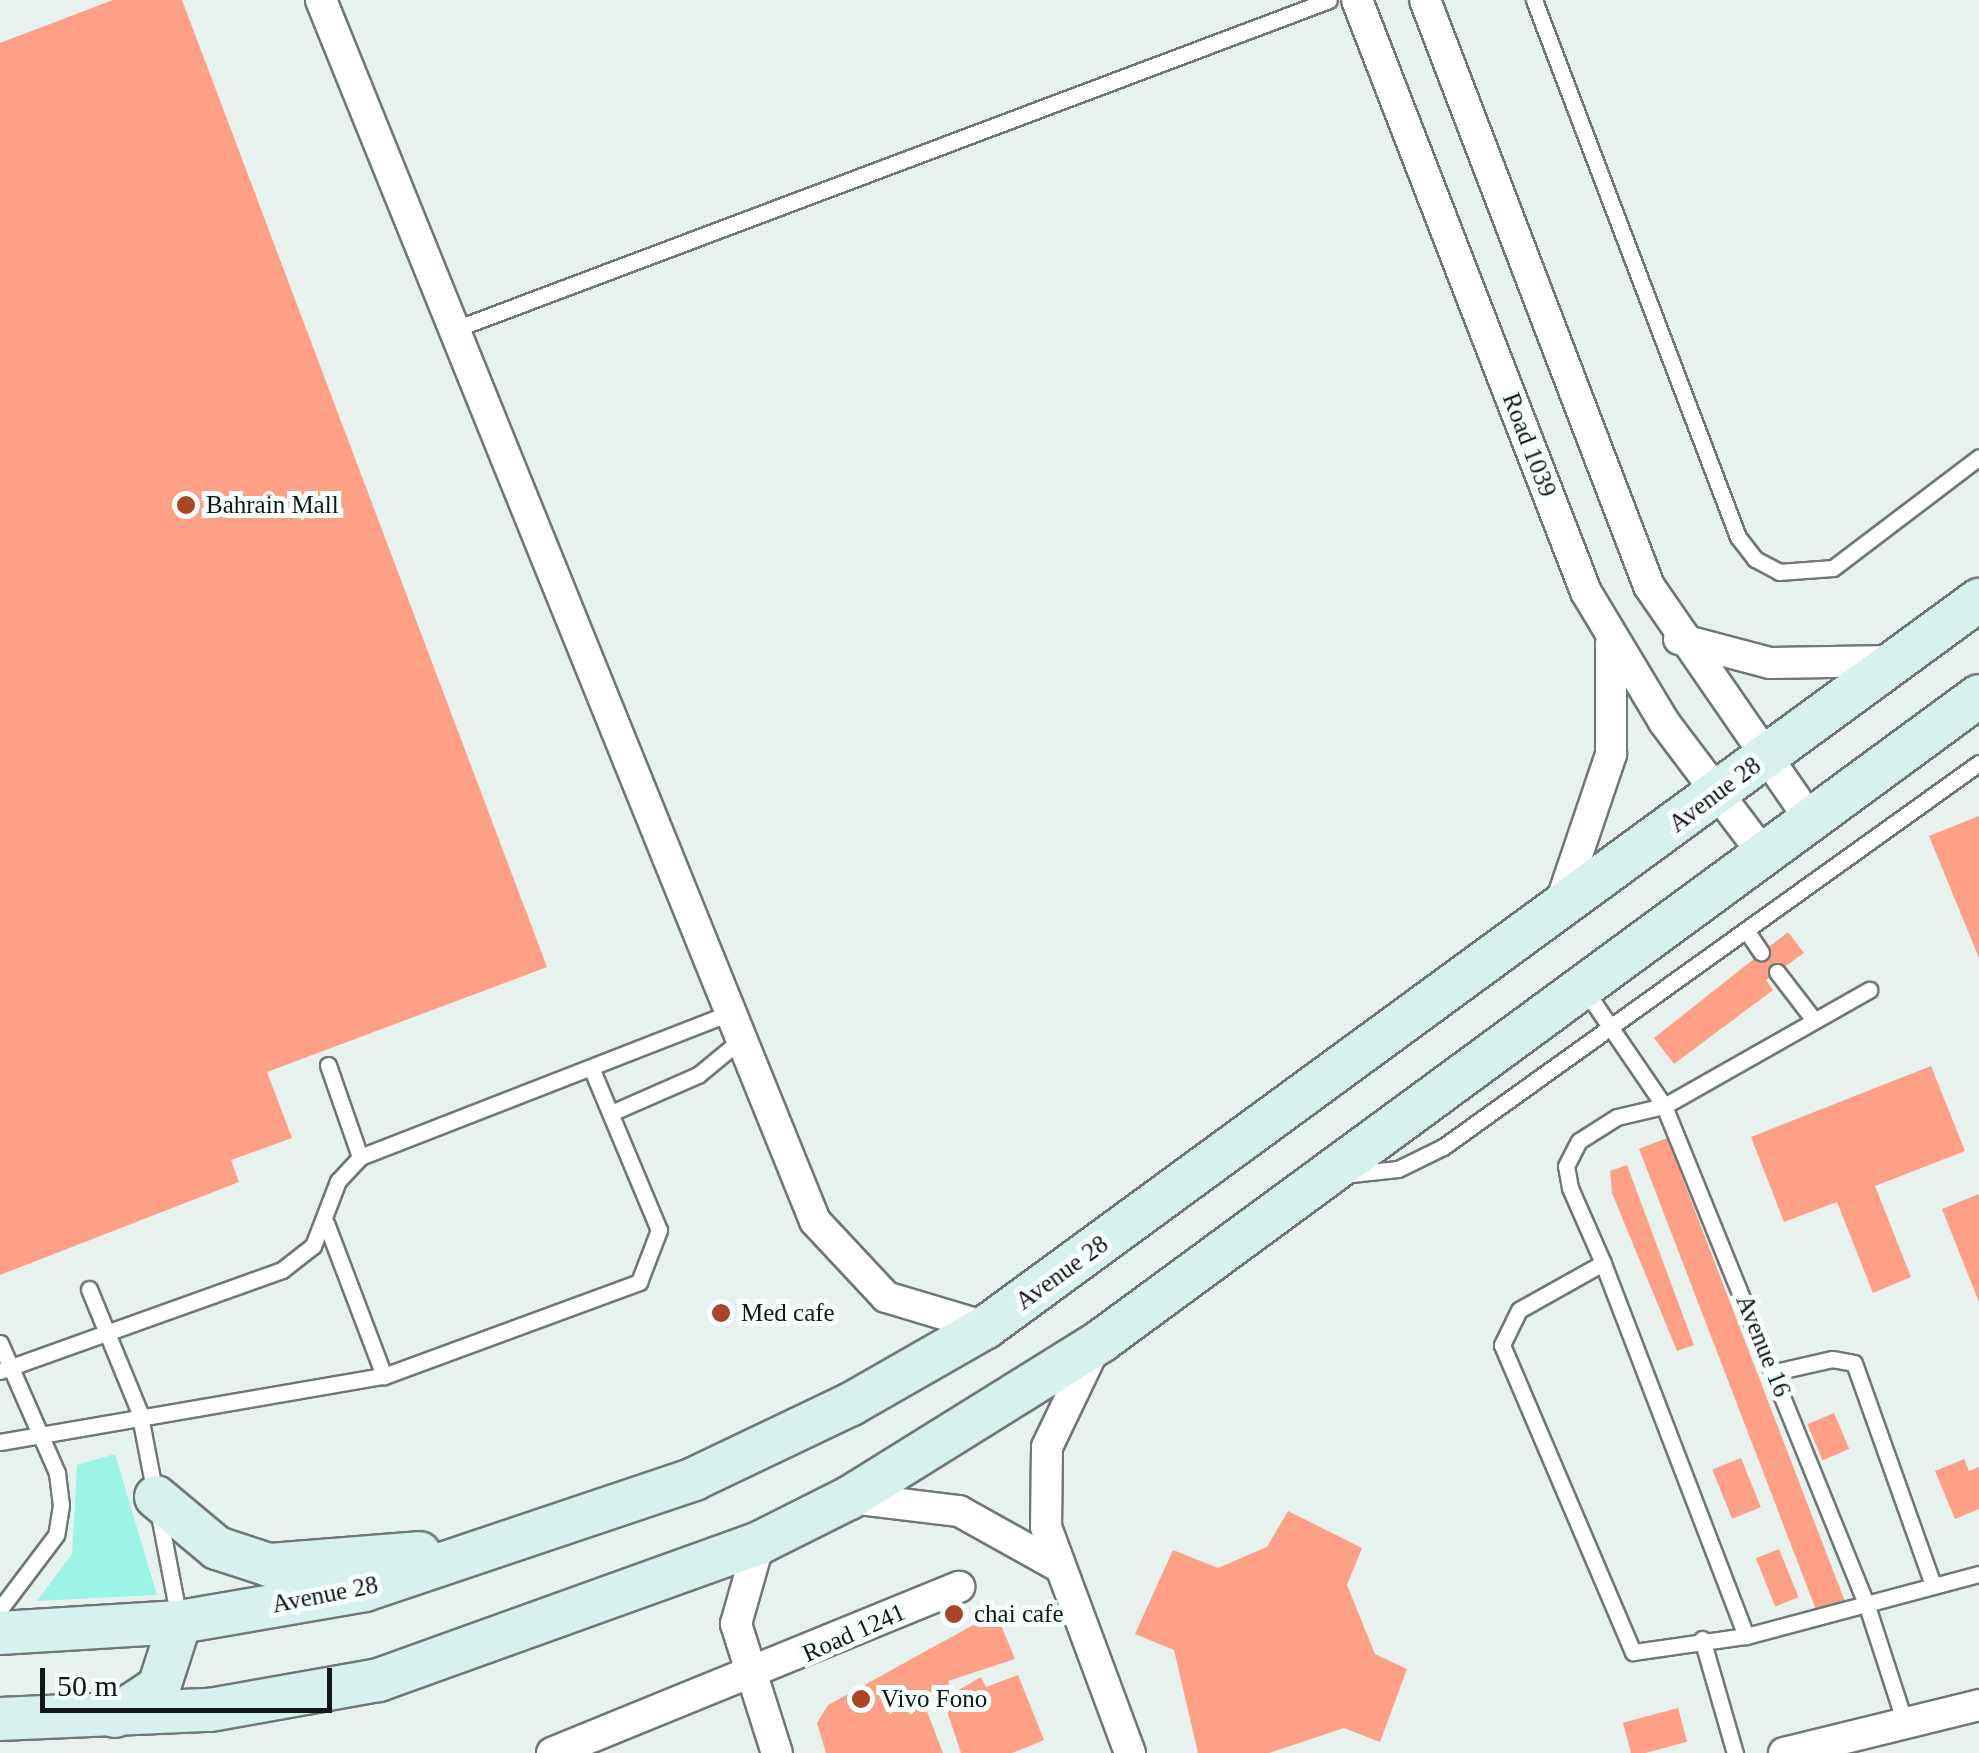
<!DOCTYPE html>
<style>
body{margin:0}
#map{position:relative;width:1979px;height:1753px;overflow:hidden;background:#e7f2ef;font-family:Georgia,serif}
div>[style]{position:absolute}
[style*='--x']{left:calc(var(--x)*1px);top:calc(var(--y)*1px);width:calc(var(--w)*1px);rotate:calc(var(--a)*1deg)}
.green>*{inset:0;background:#9cf4e5}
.building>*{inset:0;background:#fea086;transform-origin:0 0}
.roads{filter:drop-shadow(2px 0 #6f7876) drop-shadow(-2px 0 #6f7876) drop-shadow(0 2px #6f7876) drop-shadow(0 -2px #6f7876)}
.lane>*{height:15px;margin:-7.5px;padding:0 7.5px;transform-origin:7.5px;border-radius:7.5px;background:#fff}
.street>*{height:30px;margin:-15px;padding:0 15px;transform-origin:15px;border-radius:15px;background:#fff}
.secondary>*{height:42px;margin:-21px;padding:0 21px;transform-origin:21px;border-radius:21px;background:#d7f2ee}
.dots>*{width:28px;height:28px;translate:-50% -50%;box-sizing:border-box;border:5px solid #f5fffd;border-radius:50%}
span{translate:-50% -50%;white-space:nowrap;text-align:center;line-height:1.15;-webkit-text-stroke:10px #f5fffd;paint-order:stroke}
.street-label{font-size:25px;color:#141717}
.poi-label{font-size:25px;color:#141717}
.left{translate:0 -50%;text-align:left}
.scale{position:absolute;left:40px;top:1668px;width:292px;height:45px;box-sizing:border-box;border:5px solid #141717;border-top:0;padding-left:12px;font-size:30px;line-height:35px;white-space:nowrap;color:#141717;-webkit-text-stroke:8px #f5fffd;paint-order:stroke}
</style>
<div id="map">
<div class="green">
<div style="clip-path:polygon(115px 1454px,157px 1595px,37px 1601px,72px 1554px,77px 1465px)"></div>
</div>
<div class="building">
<div style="clip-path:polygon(113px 0,182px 0,547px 967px,267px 1072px,292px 1138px,231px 1160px,239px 1182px,0 1275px,0 43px)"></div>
<div style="clip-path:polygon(1979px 816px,1979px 958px,1929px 836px)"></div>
<div style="clip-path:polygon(1788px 932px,1804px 953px,1766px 980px,1773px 990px,1674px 1064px,1654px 1038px)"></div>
<div style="clip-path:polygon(1931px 1066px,1965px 1151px,1875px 1186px,1911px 1277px,1873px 1293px,1837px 1202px,1784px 1222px,1751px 1137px)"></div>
<div style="left:1667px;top:1138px;width:500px;height:30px;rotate:69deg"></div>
<div style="clip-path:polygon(1627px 1165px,1694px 1345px,1677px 1351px,1612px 1193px,1610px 1171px)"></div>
<div style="clip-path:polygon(1979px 1194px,1979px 1302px,1942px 1209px)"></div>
<div style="left:1834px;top:1413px;width:39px;height:29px;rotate:67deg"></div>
<div style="left:1741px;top:1458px;width:53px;height:31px;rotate:68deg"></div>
<div style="clip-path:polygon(1964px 1459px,1969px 1471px,1979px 1467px,1979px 1509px,1955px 1519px,1935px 1471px)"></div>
<div style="clip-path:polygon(1288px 1511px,1362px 1548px,1347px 1585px,1375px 1654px,1407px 1669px,1380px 1742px,1344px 1728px,1269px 1753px,1198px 1753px,1174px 1650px,1135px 1634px,1173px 1550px,1218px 1568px,1267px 1547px)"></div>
<div style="left:1779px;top:1549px;width:52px;height:25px;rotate:68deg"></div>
<div style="clip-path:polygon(986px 1618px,1001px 1625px,1015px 1659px,948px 1681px,950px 1689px,923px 1701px,943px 1753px,826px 1753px,817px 1723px,828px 1705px)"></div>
<div style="clip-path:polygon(1018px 1675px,1044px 1740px,1012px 1753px,961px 1753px,943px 1699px,981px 1677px,986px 1687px)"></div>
<div style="left:1678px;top:1708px;width:35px;height:57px;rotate:75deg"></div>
</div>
<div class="roads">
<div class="lane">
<div style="--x:1534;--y:0;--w:574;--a:69.2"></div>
<div style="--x:1738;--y:537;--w:28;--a:52"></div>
<div style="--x:1755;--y:559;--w:27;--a:28"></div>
<div style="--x:1779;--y:572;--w:54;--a:-4.2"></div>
<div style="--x:1833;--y:568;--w:183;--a:-37.2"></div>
<div style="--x:450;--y:331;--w:939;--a:-20.63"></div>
<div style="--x:1746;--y:930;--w:27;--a:56"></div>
<div style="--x:1777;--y:972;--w:61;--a:52.4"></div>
<div style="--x:1585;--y:990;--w:140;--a:55.7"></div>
<div style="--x:1664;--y:1106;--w:540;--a:67.9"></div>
<div style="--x:1867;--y:1606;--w:123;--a:72"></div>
<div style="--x:328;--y:1065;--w:97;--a:70.8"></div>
<div style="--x:611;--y:1113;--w:95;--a:-23.6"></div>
<div style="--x:698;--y:1075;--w:52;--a:-39.5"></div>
<div style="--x:1342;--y:1175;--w:56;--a:-6.1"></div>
<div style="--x:1398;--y:1169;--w:50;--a:-26.1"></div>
<div style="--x:1443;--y:1147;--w:659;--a:-35.62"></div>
<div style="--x:326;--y:1223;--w:164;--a:69.2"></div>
<div style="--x:1603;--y:1263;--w:82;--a:-113.7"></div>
<div style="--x:1570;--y:1188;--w:22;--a:-100"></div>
<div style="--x:1566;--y:1166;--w:28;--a:-63"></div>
<div style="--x:1579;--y:1141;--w:45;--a:-32.3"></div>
<div style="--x:1617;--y:1117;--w:48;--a:-13.2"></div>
<div style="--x:1664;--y:1106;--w:236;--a:-29.5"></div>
<div style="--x:89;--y:1289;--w:132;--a:67.7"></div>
<div style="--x:139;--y:1411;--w:211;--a:79.1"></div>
<div style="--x:0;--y:1343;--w:142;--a:66.3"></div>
<div style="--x:57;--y:1473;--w:32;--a:83"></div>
<div style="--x:61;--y:1505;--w:30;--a:99"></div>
<div style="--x:56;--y:1535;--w:93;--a:127.1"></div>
<div style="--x:0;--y:1371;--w:300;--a:-19.7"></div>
<div style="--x:282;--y:1270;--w:39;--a:-38"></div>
<div style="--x:313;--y:1246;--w:70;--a:-69"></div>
<div style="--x:338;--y:1181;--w:33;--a:-47"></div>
<div style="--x:360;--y:1157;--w:394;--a:-21.3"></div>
<div style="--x:1775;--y:1372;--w:58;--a:-12.8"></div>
<div style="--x:1832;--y:1359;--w:22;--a:10"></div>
<div style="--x:1854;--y:1363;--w:236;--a:70.4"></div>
<div style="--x:0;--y:1442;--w:390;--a:-9.8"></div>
<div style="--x:384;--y:1376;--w:272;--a:-20.2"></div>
<div style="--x:639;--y:1282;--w:56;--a:-69"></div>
<div style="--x:659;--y:1230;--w:173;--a:-112.7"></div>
<div style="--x:1746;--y:1636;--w:399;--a:-111"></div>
<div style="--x:1603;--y:1263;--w:96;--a:150.8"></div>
<div style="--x:1519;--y:1310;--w:39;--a:116"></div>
<div style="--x:1502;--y:1345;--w:334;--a:66.9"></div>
<div style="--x:1633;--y:1652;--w:114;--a:-8.1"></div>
<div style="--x:1746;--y:1636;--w:241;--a:-14.9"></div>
<div style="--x:1702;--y:1639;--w:119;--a:73.9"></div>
</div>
<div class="street">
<div style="--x:321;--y:0;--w:1317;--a:67.97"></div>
<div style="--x:815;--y:1221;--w:104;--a:46.9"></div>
<div style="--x:886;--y:1297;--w:104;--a:16.7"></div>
<div style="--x:1357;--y:0;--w:635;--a:68.85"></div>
<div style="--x:1586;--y:592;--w:152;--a:59"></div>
<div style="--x:1664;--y:722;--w:168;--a:53"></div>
<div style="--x:1425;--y:0;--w:627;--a:69.08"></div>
<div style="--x:1649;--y:586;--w:287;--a:55.4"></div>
<div style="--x:1679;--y:639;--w:94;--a:14.8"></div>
<div style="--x:1770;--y:663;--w:123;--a:-0.9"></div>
<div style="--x:1558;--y:911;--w:166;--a:-71.3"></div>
<div style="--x:1611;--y:754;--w:111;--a:-90"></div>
<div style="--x:1092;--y:1353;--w:104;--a:115.6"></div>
<div style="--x:1047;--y:1447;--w:80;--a:90.7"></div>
<div style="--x:1046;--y:1527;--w:241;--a:69.6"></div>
<div style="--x:851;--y:1498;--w:109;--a:6.9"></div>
<div style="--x:959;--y:1511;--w:111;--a:29.1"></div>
<div style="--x:759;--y:1543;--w:84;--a:105.9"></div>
<div style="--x:736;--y:1624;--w:135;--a:72.4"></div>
<div style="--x:552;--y:1753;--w:440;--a:-22.2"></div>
<div style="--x:1784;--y:1753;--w:201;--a:-13.8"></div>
</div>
<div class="secondary">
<div style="--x:156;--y:1497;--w:80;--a:39.9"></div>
<div style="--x:217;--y:1548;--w:55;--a:18.1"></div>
<div style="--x:269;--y:1565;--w:151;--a:-4.5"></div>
<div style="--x:0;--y:1633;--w:180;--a:-3.5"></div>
<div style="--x:180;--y:1622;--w:188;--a:-9.8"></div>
<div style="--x:365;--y:1590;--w:347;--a:-18.6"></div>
<div style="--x:694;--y:1479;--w:174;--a:-25.5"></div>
<div style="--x:851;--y:1404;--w:155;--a:-29.7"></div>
<div style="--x:986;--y:1327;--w:1231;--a:-36.21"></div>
<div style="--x:115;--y:1716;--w:53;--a:-33.4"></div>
<div style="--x:159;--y:1687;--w:68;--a:-72.1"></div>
<div style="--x:0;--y:1719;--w:210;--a:-2.5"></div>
<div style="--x:210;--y:1710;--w:172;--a:-10.1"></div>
<div style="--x:379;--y:1680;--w:404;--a:-19.8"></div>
<div style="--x:759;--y:1543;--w:101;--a:-26.6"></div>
<div style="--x:849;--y:1498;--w:297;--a:-31.9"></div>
<div style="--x:1101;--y:1341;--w:1089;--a:-36.3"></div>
</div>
</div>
<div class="dots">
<div style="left:186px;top:505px;background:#ac4426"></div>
<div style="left:721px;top:1313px;background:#ac4426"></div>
<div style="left:954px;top:1614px;background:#ac4426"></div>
<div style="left:861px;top:1699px;background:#ac4426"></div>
</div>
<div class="street-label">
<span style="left:1529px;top:445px;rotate:69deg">Road 1039</span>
<span style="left:1715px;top:795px;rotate:-37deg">Avenue 28</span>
<span style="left:1062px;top:1273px;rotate:-36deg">Avenue 28</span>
<span style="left:1763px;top:1346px;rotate:68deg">Avenue 16</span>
<span style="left:325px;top:1595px;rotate:-11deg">Avenue 28</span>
<span style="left:854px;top:1633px;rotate:-24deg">Road 1241</span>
</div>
<div class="poi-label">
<span class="left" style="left:206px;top:505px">Bahrain Mall</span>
<span class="left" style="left:741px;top:1313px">Med cafe</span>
<span class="left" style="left:974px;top:1614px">chai cafe</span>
<span class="left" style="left:881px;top:1699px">Vivo Fono</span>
</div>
<div class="scale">50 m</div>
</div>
